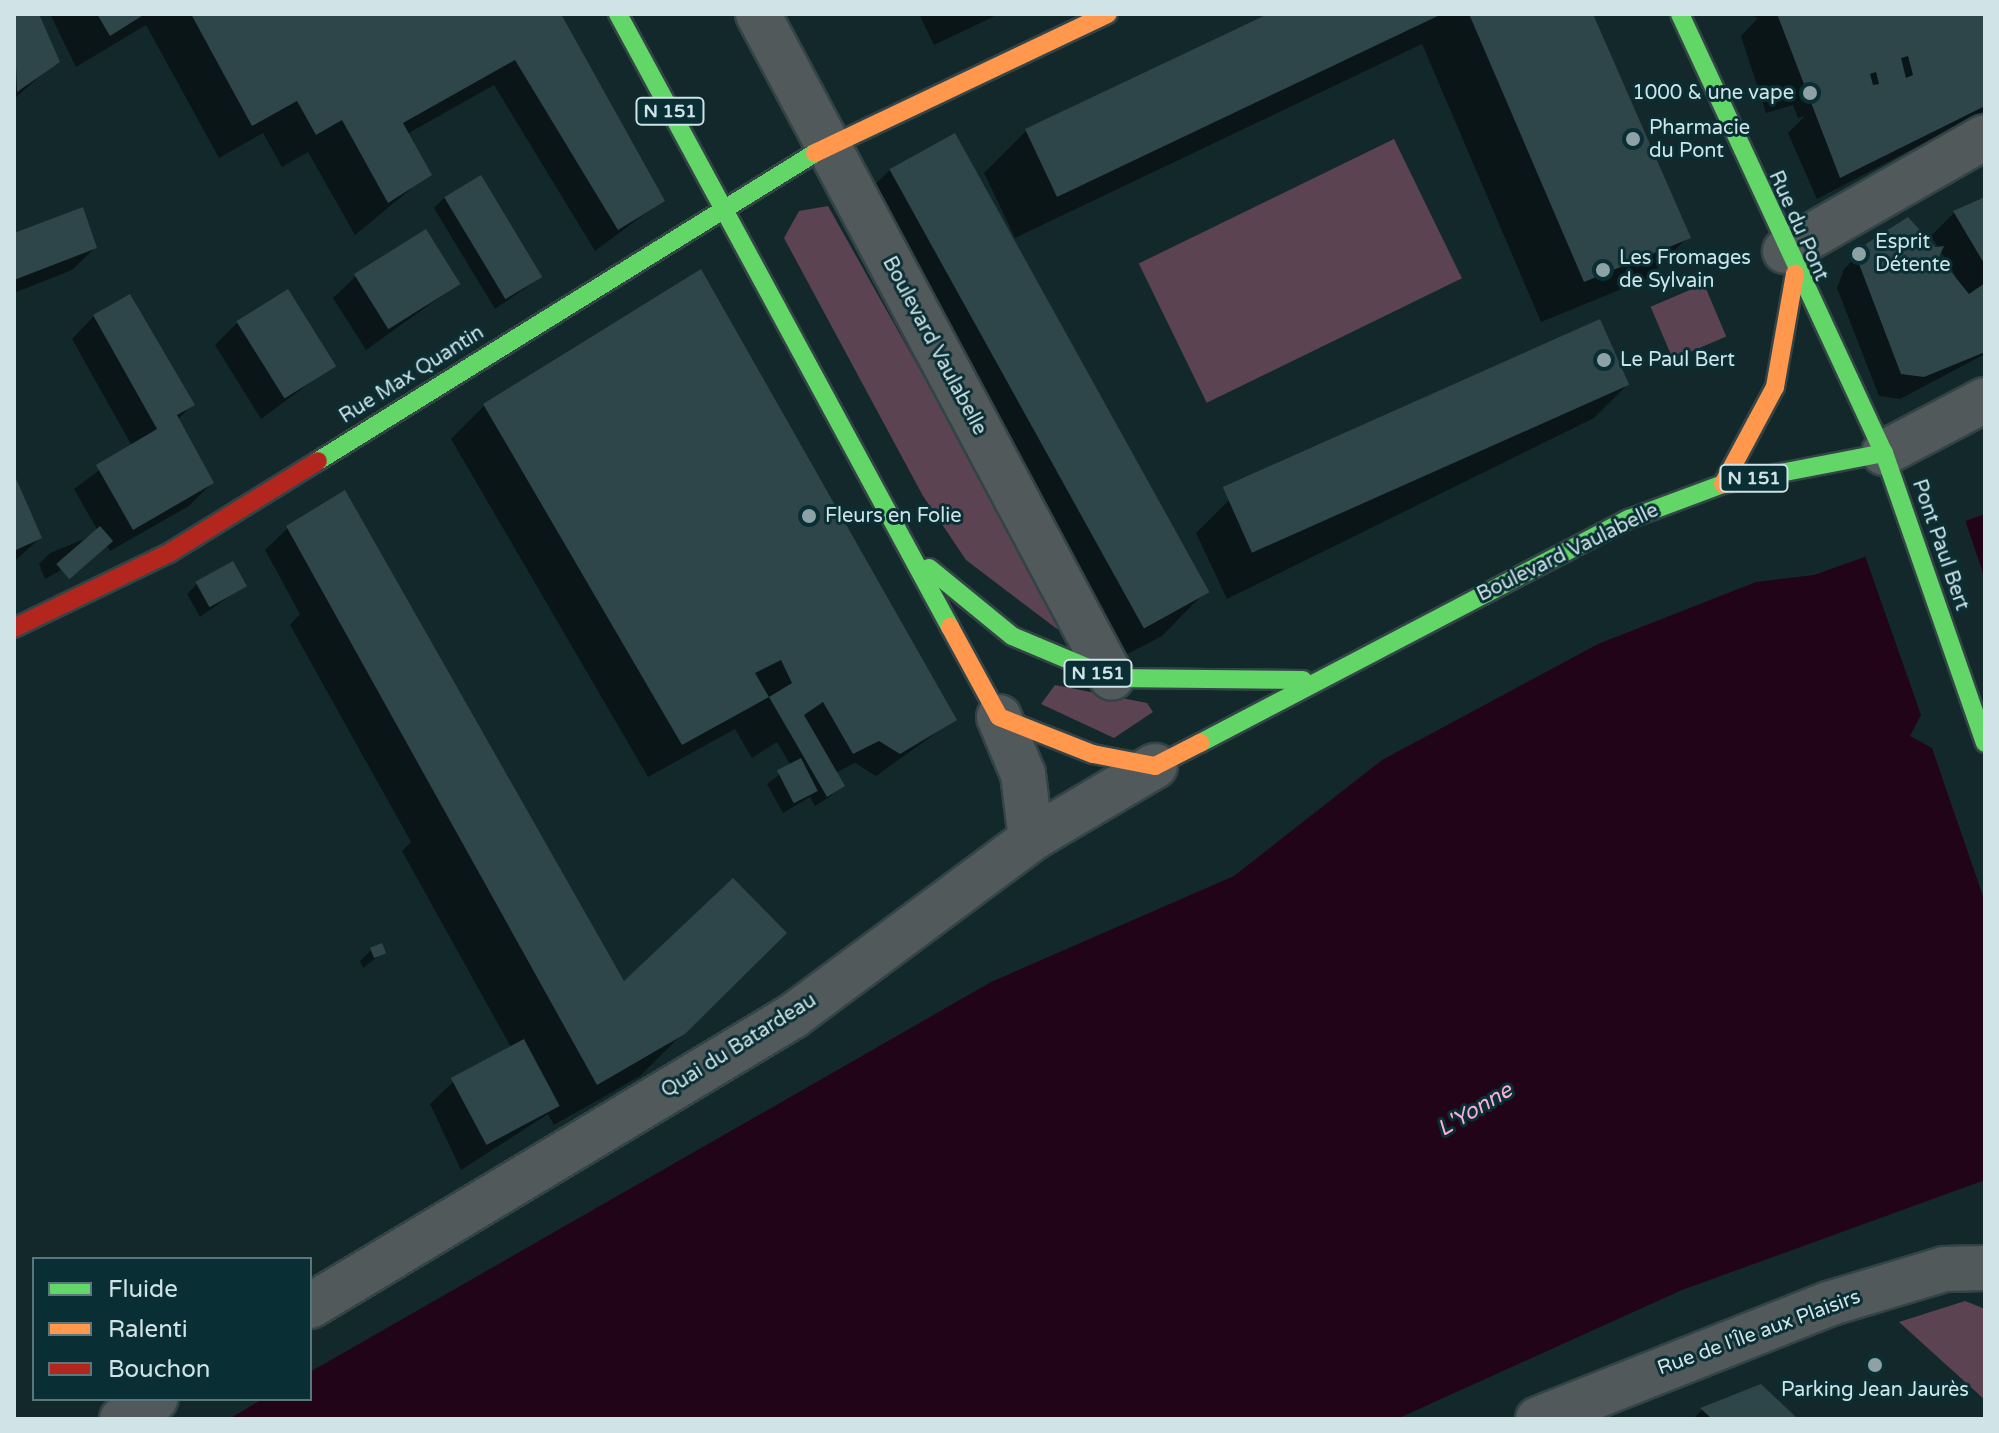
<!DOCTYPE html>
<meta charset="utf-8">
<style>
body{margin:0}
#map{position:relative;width:1999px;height:1433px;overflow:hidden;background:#13282b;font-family:"Varela Round",sans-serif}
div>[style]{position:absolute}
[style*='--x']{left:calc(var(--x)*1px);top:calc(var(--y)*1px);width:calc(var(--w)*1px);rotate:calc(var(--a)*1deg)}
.green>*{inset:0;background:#5b4352;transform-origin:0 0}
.water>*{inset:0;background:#220419}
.pier>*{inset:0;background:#13282b}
.shadow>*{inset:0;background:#0007}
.building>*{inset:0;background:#2e4549;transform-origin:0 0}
.roads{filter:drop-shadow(2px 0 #334447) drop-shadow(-2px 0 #334447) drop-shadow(0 2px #334447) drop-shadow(0 -2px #334447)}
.street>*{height:44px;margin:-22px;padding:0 22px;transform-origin:22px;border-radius:22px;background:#52595b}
.fast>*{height:18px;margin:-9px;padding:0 9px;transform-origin:9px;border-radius:9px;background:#63d668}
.slow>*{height:18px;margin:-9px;padding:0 9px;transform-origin:9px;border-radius:9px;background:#ff974d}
.jam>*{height:18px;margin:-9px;padding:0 9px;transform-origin:9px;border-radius:9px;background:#b3261e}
.dots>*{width:22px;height:22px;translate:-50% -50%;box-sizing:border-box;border:4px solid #092f35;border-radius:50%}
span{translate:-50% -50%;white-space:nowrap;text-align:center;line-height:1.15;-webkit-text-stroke:6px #092f35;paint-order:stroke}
.shield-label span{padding:2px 6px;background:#092f35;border:2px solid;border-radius:6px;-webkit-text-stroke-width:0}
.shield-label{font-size:18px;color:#d0e3e7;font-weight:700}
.poi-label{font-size:20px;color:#d0e3e7}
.right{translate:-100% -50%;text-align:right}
.left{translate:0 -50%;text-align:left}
.street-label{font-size:20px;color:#d0e3e7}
.water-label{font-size:22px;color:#f9add8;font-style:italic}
.frame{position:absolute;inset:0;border:16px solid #d0e3e7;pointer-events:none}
.legend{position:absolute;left:32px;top:1257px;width:280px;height:144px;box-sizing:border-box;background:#092f35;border:2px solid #59777c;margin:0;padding:10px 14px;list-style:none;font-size:24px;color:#d0e3e7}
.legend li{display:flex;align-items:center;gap:16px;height:40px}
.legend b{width:40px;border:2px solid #59777c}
</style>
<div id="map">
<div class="green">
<div style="left:1394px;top:139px;width:155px;height:284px;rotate:64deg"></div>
<div style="clip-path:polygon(828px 206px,1062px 623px,1057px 629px,966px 560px,923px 496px,784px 238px,799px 211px)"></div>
<div style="left:1704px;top:284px;width:57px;height:58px;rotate:67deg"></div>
<div style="clip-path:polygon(1055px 685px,1147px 703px,1153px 712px,1114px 738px,1041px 704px)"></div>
<div style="clip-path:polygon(1965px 1301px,1985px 1309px,1985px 1400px,1899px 1322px)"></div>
</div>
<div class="water">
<div style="clip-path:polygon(1985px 514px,1985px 1180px,1682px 1290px,1397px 1419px,229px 1419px,263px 1399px,310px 1399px,310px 1372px,991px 982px,1234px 876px,1382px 760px,1598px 644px,1756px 582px,1814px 575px)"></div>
</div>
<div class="pier">
<div style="clip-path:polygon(1964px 517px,1985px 579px,1985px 902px,1932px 748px,1910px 736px,1921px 715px,1864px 553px)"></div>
</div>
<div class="shadow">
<div style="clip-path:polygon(14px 14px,37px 14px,57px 61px,14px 99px)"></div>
<div style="clip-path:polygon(50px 14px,559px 14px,662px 201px,595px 251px,494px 85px,407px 134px,429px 174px,355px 235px,308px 152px,282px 167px,263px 133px,219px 158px,146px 25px,76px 67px)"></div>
<div style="clip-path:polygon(919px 14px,999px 14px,934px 45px)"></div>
<div style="clip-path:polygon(1273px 14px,1592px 14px,1688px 237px,1646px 279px,1541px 322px,1422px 44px,1015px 238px,984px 173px,1026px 131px)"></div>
<div style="clip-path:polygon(1748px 14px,1985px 14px,1985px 111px,1817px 199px,1788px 133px,1805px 116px,1798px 118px,1793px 105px,1766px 113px,1741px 36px,1758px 18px)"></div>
<div style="clip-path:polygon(891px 169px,1204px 593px,1162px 636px,1099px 669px,848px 211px)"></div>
<div style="clip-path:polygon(445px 197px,541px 277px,495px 309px,434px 208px)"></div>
<div style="clip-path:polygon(evenodd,1985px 199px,1985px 354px,1900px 399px,1879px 396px,1837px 288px,1844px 269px,1867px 246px,1939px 249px,1931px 236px,1954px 213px,1985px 199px,1940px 250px,1956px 277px,1954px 278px,1937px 257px,1940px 250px)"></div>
<div style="clip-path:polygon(14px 236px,95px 248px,72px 270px,14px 293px)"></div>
<div style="clip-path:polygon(701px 271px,954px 720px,876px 776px,855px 763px,835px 773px,842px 785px,831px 796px,815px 806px,810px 797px,783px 813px,767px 784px,791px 766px,777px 742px,752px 758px,735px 729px,648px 777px,451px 439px,484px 406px)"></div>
<div style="clip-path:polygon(356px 276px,458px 284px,366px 350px,333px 298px)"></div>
<div style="clip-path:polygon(94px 316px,192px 405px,177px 420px,212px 483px,189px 506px,110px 551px,106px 545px,45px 579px,39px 564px,50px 553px,99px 533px,74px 489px,132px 446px,72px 339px)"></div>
<div style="clip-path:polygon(238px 322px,334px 365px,261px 419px,215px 345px)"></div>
<div style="clip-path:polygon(1627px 385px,1594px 418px,1227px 599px,1196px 533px,1229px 500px)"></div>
<div style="clip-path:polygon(14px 479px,40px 538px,14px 562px)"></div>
<div style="clip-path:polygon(288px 528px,623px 984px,784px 933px,640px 1076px,554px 1125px,548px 1114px,461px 1170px,430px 1104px,453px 1082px,512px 1049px,402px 851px,411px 842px,290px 625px,300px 614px,265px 550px)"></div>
<div style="clip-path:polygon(198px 583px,244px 586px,200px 617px,187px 594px)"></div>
<div style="clip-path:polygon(371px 950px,384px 952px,363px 968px,360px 961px)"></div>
<div style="clip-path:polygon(1761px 1386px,1795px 1419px,1693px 1419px,1702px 1410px)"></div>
</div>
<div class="building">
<div style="clip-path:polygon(14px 14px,39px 14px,60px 62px,17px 92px)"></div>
<div style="clip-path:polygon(97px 14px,145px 14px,110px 36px)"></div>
<div style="clip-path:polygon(191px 14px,561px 14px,665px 201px,618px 230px,515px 60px,403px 123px,432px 175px,388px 203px,342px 120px,316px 135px,297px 101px,252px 126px)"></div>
<div style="clip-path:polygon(1268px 14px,1442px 14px,1057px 197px,1025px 129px)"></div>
<div style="clip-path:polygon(1469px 14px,1593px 14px,1691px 238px,1584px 282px)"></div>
<div style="clip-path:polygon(evenodd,1777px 14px,1985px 14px,1985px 106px,1840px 178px,1777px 14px,1908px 56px,1913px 75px,1906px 78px,1901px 58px,1908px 56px,1777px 14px,1876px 72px,1879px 84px,1873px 85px,1870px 74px,1876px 72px)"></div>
<div style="left:955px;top:133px;width:525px;height:75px;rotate:61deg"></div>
<div style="left:481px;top:175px;width:119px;height:43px;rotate:59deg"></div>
<div style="clip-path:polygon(1985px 197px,1985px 265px,1953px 211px)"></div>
<div style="clip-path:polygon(83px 207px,97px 248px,14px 280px,14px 233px)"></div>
<div style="clip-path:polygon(1908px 217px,1935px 247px,1944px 246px,1939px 257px,1969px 294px,1985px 283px,1985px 352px,1924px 377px,1901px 374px,1859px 264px,1866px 244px)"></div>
<div style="left:426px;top:229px;width:65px;height:85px;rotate:58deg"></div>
<div style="clip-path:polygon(701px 269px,957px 720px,900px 754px,879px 741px,853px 754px,823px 702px,804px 715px,845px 786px,827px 797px,769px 697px,792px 683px,781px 660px,755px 673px,769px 697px,682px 745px,483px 404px)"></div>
<div style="left:288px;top:289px;width:91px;height:61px;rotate:58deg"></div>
<div style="clip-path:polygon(130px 294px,195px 405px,177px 415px,214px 483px,133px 530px,96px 465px,157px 429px,93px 315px)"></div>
<div style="left:1600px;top:319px;width:72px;height:413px;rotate:66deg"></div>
<div style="clip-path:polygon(14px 474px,42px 538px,14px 551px)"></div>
<div style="clip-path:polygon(345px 490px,624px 981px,733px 878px,787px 933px,685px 1034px,597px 1085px,286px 526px)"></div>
<div style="left:100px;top:526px;width:20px;height:58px;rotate:49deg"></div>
<div style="left:233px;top:561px;width:29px;height:43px;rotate:61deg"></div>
<div style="left:801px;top:758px;width:37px;height:27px;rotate:63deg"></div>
<div style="left:382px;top:943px;width:11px;height:13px;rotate:68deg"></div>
<div style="left:524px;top:1039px;width:76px;height:83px;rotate:62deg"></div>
<div style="clip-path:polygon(1761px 1384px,1798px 1419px,1712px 1419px,1700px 1408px)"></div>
</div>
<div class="roads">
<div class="street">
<div style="--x:758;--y:14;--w:752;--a:61.94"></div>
<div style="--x:1785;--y:251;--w:230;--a:-29.7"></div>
<div style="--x:1884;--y:453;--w:114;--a:-27.7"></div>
<div style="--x:999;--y:717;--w:62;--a:67.2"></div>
<div style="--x:1023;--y:774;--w:65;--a:83"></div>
<div style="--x:310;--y:1306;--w:563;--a:-30.98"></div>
<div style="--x:793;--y:1016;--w:297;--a:-36.6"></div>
<div style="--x:1031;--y:839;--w:144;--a:-30.5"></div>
<div style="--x:122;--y:1419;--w:39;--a:-31"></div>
<div style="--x:1538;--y:1419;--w:312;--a:-21.6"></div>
<div style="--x:1828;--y:1304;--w:122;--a:-16.7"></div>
<div style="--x:1945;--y:1269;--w:40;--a:-1.4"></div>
</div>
<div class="fast">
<div style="--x:618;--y:14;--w:697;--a:61.56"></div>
<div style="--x:1680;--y:14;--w:484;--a:65.1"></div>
<div style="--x:318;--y:461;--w:585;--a:-31.79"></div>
<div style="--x:929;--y:568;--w:107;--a:39.3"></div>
<div style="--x:1012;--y:636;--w:108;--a:22.8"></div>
<div style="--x:1112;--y:678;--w:191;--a:0.6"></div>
<div style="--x:1200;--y:743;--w:484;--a:-27.6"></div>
<div style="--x:1629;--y:519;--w:100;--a:-20.4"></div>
<div style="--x:1723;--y:484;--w:164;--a:-10.9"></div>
<div style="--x:1884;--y:453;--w:307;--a:70.8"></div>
</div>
<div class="slow">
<div style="--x:815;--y:153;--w:324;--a:-25.4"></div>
<div style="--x:1723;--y:484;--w:110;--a:-61.8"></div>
<div style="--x:1775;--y:387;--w:115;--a:-80"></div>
<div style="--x:950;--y:627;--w:102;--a:61.4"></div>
<div style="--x:999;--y:717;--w:101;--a:21.5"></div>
<div style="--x:1093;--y:754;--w:63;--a:11"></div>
<div style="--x:1155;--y:766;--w:51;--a:-27.1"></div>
</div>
<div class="jam">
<div style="--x:14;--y:628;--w:172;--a:-25.8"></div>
<div style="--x:169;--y:553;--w:175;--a:-31.7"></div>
</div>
</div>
<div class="dots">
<div style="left:1810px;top:93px;background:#8ea2a5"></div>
<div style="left:1633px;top:139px;background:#8ea2a5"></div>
<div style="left:1859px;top:254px;background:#8ea2a5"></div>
<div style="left:1603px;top:270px;background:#8ea2a5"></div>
<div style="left:1604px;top:360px;background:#8ea2a5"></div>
<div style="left:809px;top:516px;background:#8ea2a5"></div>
<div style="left:1875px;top:1365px;background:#8ea2a5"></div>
</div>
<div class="shield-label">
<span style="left:670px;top:111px">N 151</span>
<span style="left:1754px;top:478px">N 151</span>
<span style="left:1098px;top:673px">N 151</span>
</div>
<div class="poi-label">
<span class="right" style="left:1794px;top:93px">1000 &amp; une vape</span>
<span class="left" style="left:1649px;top:140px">Pharmacie<br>du Pont</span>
<span class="left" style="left:1875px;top:254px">Esprit<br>Détente</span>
<span class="left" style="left:1619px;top:270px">Les Fromages<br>de Sylvain</span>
<span class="left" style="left:1620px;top:360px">Le Paul Bert</span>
<span class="left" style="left:825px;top:516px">Fleurs en Folie</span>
<span style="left:1875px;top:1390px">Parking Jean Jaurès</span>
</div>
<div class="street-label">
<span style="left:1798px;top:226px;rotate:66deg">Rue du Pont</span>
<span style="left:934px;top:346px;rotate:62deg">Boulevard Vaulabelle</span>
<span style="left:412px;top:375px;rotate:-32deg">Rue Max Quantin</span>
<span style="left:1940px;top:545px;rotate:71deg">Pont Paul Bert</span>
<span style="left:1568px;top:553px;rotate:-26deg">Boulevard Vaulabelle</span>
<span style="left:739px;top:1046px;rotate:-32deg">Quai du Batardeau</span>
<span style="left:1759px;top:1333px;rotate:-20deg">Rue de l'Île aux Plaisirs</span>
</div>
<div class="water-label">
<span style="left:1475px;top:1110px;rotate:-31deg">L'Yonne</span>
</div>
<div class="frame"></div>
<ul class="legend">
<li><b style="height:10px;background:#63d668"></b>Fluide</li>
<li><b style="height:10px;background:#ff974d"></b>Ralenti</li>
<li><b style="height:10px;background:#b3261e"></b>Bouchon</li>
</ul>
</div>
